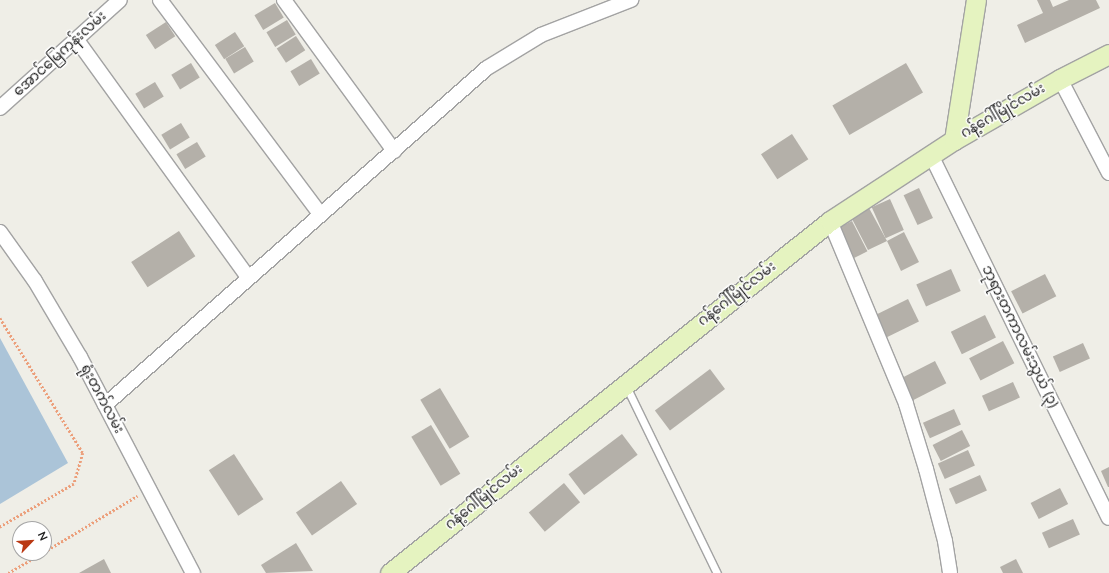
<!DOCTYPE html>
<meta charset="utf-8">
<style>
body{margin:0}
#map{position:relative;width:1109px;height:573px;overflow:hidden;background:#efeee7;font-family:"Nunito Sans","Noto Sans Myanmar",sans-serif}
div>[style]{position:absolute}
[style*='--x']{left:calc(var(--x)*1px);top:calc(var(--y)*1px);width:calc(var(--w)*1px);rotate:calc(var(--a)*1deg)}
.water>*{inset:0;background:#abc4d8}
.building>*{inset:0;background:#b4b0a9;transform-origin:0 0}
.path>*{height:2.5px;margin-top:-1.25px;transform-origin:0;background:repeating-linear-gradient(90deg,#ec9f7b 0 2px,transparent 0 4px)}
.roads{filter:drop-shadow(1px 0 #a3a3a3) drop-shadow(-1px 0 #a3a3a3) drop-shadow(0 1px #a3a3a3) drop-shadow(0 -1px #a3a3a3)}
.lane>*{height:7px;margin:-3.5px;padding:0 3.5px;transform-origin:3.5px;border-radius:3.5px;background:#fff}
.street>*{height:14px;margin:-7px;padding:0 7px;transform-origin:7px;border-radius:7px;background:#fff}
.secondary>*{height:19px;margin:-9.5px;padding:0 9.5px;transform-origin:9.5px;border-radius:9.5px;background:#e5f3c0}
span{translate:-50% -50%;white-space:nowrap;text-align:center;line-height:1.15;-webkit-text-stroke:3px #fff;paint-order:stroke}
.street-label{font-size:14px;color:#1f1f1f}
.north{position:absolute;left:12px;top:521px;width:40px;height:40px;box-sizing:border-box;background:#fff;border:1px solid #a5a5a5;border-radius:50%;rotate:65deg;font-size:11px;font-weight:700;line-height:16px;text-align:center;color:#1f1f1f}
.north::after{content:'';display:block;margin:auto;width:14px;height:18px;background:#ba3914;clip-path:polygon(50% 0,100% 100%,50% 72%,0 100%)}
</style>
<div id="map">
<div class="water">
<div style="clip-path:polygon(0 338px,68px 463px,0 504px)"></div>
</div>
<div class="building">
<div style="clip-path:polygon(1037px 0,1050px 0,1053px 7px,1069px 0,1096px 0,1100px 8px,1025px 43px,1017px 25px,1043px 13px)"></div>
<div style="left:275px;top:3px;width:17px;height:24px;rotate:59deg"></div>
<div style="left:287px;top:20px;width:17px;height:24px;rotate:59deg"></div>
<div style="left:166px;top:22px;width:17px;height:24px;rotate:57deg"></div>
<div style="left:235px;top:32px;width:17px;height:24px;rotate:57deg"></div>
<div style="left:296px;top:36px;width:17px;height:23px;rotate:57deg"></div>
<div style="left:245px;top:47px;width:17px;height:23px;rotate:59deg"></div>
<div style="left:311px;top:59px;width:17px;height:24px;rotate:59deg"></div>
<div style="left:191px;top:63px;width:17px;height:23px;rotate:59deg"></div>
<div style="left:906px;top:63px;width:34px;height:85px;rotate:60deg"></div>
<div style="left:155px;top:82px;width:17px;height:23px;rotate:59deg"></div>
<div style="left:181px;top:123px;width:17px;height:23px;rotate:59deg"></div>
<div style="left:792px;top:134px;width:30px;height:37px;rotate:57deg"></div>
<div style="left:197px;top:142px;width:17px;height:24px;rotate:59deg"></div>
<div style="left:919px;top:188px;width:33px;height:17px;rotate:65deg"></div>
<div style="left:890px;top:199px;width:34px;height:20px;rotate:66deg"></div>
<div style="clip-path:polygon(869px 208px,887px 241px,904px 232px,919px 262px,901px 271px,887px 241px,868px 250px,851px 217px)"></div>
<div style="left:852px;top:221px;width:34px;height:15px;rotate:63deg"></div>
<div style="left:179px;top:231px;width:30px;height:57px;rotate:57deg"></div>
<div style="left:951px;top:269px;width:24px;height:38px;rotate:66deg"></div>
<div style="left:1045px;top:274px;width:25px;height:38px;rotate:63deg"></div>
<div style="left:908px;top:299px;width:25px;height:38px;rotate:64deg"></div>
<div style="left:985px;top:315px;width:25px;height:38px;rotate:64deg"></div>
<div style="left:1003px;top:341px;width:25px;height:38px;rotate:63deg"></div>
<div style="left:1083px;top:343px;width:17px;height:33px;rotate:66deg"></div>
<div style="left:935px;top:361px;width:25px;height:38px;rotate:63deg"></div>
<div style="left:710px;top:369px;width:25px;height:69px;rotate:53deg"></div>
<div style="left:1013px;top:382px;width:17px;height:34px;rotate:66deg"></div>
<div style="left:440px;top:388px;width:57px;height:23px;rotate:59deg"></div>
<div style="left:954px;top:409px;width:17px;height:34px;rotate:66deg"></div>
<div style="left:431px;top:425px;width:57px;height:23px;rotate:59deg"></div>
<div style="left:962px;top:430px;width:18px;height:33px;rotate:63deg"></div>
<div style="left:622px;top:434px;width:26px;height:67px;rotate:53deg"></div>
<div style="left:968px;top:450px;width:17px;height:33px;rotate:66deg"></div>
<div style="left:234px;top:454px;width:54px;height:30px;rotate:57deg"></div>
<div style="clip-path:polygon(1109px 467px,1109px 487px,1108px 487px,1101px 471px)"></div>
<div style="left:980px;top:475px;width:17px;height:34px;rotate:66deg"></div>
<div style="left:341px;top:481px;width:28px;height:55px;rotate:55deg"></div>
<div style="left:564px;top:483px;width:25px;height:46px;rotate:50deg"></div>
<div style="left:1060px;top:488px;width:18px;height:33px;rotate:63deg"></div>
<div style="left:1073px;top:519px;width:17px;height:34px;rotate:66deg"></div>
<div style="clip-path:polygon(296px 543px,313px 571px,266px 573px,261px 565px)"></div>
<div style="clip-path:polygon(104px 559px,111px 573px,79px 573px)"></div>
<div style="clip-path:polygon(1016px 559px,1023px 573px,1003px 573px,1000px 567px)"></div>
</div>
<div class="path">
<div style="--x:0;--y:318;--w:158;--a:58.4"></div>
<div style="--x:83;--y:453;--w:32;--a:106"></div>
<div style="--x:74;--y:484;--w:86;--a:149.8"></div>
<div style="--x:44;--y:552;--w:109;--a:-31.1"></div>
<div style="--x:8;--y:573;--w:39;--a:-30"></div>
</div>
<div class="roads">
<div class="lane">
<div style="--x:626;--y:386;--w:208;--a:64.1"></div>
</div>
<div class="street">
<div style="--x:160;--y:0;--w:267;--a:53.2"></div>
<div style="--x:284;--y:0;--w:187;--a:53.9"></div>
<div style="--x:77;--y:40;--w:292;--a:54.2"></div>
<div style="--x:1060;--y:79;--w:106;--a:62.5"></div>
<div style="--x:0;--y:108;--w:161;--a:-42"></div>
<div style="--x:931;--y:155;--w:404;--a:63.9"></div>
<div style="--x:830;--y:221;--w:198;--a:67.4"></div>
<div style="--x:906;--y:404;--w:68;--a:72.9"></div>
<div style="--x:926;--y:469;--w:74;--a:75.2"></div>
<div style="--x:945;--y:541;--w:32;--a:81"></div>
<div style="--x:0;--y:232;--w:60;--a:54.5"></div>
<div style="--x:35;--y:281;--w:88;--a:59.4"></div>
<div style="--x:80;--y:357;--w:244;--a:62.4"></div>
<div style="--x:105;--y:405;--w:509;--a:-41.42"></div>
<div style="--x:487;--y:68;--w:63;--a:-31.4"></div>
<div style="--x:541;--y:35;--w:97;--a:-21.3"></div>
</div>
<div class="secondary">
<div style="--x:954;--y:140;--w:142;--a:-81.1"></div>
<div style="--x:390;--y:573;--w:563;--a:-38.66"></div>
<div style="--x:830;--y:221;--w:148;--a:-33.2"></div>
<div style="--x:954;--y:140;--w:122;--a:-29.9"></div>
<div style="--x:1060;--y:79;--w:55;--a:-27"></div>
</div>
</div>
<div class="street-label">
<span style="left:60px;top:54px;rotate:-42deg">အောင်မြေကုန်းလမ်း</span>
<span style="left:1003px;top:111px;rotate:-30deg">ဂန့်ဂေါ်မြိုင်လမ်း</span>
<span style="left:737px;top:294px;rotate:-38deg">ဂန့်ဂေါ်မြိုင်လမ်း</span>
<span style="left:1020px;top:337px;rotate:64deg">ဘုရားတကာလမ်းသွယ် (၃)</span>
<span style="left:102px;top:399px;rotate:62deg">ရုံးတက်လမ်း</span>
<span style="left:484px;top:497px;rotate:-39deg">ဂန့်ဂေါ်မြိုင်လမ်း</span>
</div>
<div class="north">N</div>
</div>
